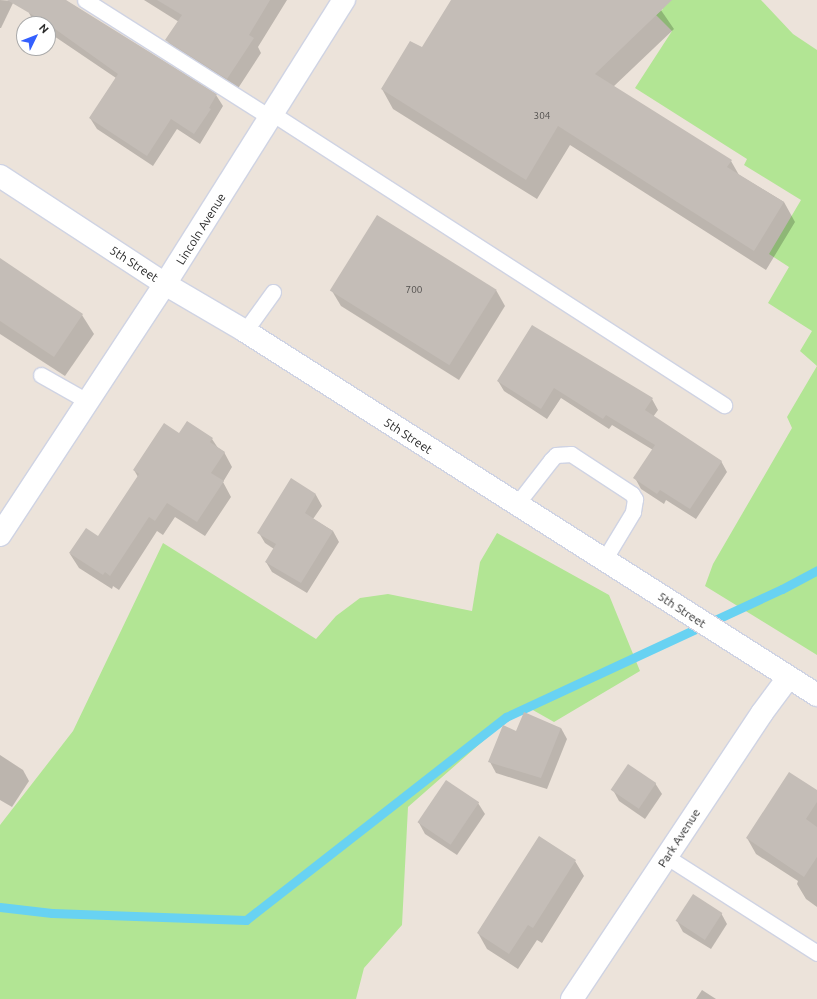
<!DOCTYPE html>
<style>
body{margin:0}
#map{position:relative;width:817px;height:999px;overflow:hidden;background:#ece3da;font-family:Ubuntu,sans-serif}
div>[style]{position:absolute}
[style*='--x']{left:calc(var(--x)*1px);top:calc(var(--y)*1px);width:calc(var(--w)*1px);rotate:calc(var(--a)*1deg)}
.green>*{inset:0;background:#b2e594}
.shadow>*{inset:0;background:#0003}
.stream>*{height:9px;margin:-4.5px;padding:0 4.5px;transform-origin:4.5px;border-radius:4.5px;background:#68d2f2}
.building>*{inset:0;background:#c4bdb7;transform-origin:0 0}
.roads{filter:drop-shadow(1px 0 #cfd3e3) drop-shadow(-1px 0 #cfd3e3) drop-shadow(0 1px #cfd3e3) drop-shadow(0 -1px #cfd3e3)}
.service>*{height:15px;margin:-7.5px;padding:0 7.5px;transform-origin:7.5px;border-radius:7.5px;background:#fff}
.minor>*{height:22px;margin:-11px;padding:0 11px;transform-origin:11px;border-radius:11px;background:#fff}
.tertiary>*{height:22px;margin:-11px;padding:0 11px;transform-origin:11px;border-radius:11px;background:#fff}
.secondary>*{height:22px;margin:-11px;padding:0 11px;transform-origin:11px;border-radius:11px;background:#fff}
span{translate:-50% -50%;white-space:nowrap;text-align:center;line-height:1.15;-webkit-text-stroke:3px #fff;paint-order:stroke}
.number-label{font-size:10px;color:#504e4c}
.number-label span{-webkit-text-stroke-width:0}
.street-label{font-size:12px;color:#292929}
.north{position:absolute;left:16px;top:16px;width:40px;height:40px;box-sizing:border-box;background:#fff;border:1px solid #a9a9a9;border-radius:50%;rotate:47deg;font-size:11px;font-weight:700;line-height:16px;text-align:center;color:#292929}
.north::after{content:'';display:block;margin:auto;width:14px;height:18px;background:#3460ff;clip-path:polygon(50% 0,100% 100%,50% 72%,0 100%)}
</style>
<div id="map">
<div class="green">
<div style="clip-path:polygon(656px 0,761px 0,793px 34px,817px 50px,817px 655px,705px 586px,713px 564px,792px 428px,787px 417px,817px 366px,800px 351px,812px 331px,768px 303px,789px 267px,769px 254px,801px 200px,744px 165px,747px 159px,635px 88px,672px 31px,656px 15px,663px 9px)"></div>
<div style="clip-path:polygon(497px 533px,609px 595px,640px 671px,554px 722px,524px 705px,408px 807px,402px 925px,364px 968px,356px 999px,0 999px,0 825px,73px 731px,163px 543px,316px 639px,336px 616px,360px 598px,388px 594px,472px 611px,480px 562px)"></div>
</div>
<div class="shadow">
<div style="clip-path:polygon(0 0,14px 1px,1px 28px,0 28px)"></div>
<div style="clip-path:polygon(38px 0,65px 0,216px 95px,223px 106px,200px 144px,177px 129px,153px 166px,97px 129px,90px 118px,116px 78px,48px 32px,48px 24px,35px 24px,29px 13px)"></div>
<div style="clip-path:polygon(144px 0,287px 0,258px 47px,261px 53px,235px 93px,175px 54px,167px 40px,179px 22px)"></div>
<div style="clip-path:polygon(452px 0,654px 0,674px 29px,613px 87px,731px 161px,739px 175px,784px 202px,795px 222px,766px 270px,570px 145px,537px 199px,393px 109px,382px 89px,423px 48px)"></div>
<div style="clip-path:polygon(0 262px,82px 315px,94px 334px,65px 376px,0 334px)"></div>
<div style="clip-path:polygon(496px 290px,505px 306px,459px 380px,341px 306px,332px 291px)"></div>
<div style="clip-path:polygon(498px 381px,652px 399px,658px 410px,653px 417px,721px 461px,727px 472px,696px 519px,666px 500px,664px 504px,641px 489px,635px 478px,653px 450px,612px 425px,609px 429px,561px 398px,547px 419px,504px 391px)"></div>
<div style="clip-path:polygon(187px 422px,212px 439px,218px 448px,224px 452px,232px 467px,223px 482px,231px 497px,205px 536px,175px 517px,163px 535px,157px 531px,119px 590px,113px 586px,112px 589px,79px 568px,70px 554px,99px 537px,138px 477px,134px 470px,179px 435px)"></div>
<div style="clip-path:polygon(291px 480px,316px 495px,322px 506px,313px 519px,333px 531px,339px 542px,307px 593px,272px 572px,266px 562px,274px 549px,265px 543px,259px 533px)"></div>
<div style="clip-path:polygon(561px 728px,567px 739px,547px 789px,496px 773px,490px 762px,516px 732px)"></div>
<div style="clip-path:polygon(0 755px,23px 770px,29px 781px,12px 807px,0 800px)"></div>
<div style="clip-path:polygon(446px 782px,478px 803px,485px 814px,457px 855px,425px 834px,419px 823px)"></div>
<div style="clip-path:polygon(655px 783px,662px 794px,645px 819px,619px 801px,613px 790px)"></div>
<div style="clip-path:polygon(817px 791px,817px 907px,806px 899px,797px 884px,798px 881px,756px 854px,747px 838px)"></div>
<div style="clip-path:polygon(575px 861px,584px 876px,542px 943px,537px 940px,518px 969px,487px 949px,478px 933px)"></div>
<div style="clip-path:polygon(721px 913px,727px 924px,711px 949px,683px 932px,677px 921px)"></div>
<div style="clip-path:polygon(702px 990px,716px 999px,696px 999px)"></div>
</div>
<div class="stream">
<div style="--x:0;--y:907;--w:52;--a:6.6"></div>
<div style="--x:52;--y:913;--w:194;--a:2.1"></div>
<div style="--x:246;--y:920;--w:330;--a:-38"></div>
<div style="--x:506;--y:717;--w:304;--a:-24.9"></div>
<div style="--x:782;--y:589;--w:40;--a:-28"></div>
</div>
<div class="building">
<div style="clip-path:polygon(7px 0,66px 0,217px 94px,209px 108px,211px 109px,194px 134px,171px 119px,147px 156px,89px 118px,118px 74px,48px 24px)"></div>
<div style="clip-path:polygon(157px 0,270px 0,249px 35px,254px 38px,227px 79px,165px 40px,182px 15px)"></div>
<div style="clip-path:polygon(451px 0,672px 0,595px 74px,732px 160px,727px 167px,784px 202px,754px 251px,558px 126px,526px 180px,381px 89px,410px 41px,422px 47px)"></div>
<div style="left:377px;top:215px;width:141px;height:89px;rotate:32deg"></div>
<div style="clip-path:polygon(0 258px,83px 314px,54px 357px,0 321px)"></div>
<div style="clip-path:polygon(532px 325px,653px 398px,645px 410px,722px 461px,690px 509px,660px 490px,657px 494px,633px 478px,655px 445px,606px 415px,603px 419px,554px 388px,541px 409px,497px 381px)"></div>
<div style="clip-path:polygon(187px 421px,213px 438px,210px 442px,225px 452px,211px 473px,224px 481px,197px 522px,167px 503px,155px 521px,149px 517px,110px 576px,105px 572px,103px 575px,69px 553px,86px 528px,98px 536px,139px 474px,133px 470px,164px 423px,179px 433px)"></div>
<div style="clip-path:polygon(291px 478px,316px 494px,305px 513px,333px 531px,301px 583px,265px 562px,276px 544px,257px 533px)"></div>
<div style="clip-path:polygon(524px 712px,561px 728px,541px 778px,488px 762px,503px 725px,516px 731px)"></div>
<div style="left:628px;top:764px;width:34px;height:31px;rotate:34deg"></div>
<div style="clip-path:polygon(789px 772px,817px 790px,817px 802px,806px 819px,817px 827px,817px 857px,804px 877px,746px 838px)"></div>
<div style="left:446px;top:780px;width:40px;height:51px;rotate:34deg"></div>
<div style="clip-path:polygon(539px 836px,576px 860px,533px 928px,528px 925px,509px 954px,477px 933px)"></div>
<div style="left:693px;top:894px;width:35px;height:32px;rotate:33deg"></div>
</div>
<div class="roads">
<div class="service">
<div style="--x:85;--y:0;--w:220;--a:32.4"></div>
<div style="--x:273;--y:114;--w:537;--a:32.83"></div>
<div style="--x:245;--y:331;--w:48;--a:-54.3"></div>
<div style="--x:41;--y:375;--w:55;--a:29.4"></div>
<div style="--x:516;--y:505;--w:57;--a:-52.1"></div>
<div style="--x:551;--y:460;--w:7;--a:-45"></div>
<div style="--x:556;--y:455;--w:15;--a:-4"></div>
<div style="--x:571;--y:454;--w:73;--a:33.3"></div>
<div style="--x:632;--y:494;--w:6;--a:59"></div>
<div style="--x:635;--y:499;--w:13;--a:99"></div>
<div style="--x:633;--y:512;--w:56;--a:121.1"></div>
<div style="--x:667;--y:857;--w:178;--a:32.6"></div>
</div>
<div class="minor">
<div style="--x:165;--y:284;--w:336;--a:-57.8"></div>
<div style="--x:572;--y:999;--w:343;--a:-56.4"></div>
<div style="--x:762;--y:713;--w:44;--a:-53.4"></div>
</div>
<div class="tertiary">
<div style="--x:0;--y:535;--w:300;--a:-56.7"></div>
</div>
<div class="secondary">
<div style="--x:0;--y:176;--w:197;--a:33.2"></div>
<div style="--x:165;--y:284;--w:93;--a:30.4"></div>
<div style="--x:245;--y:331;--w:678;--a:32.47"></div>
</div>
</div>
<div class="number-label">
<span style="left:542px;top:116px">304</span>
<span style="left:414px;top:290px">700</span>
</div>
<div class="street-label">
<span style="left:201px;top:229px;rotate:-58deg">Lincoln Avenue</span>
<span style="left:134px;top:264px;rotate:33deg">5th Street</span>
<span style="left:408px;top:436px;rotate:33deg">5th Street</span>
<span style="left:682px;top:610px;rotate:33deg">5th Street</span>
<span style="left:679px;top:838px;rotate:-57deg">Park Avenue</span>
</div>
<div class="north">N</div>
</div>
